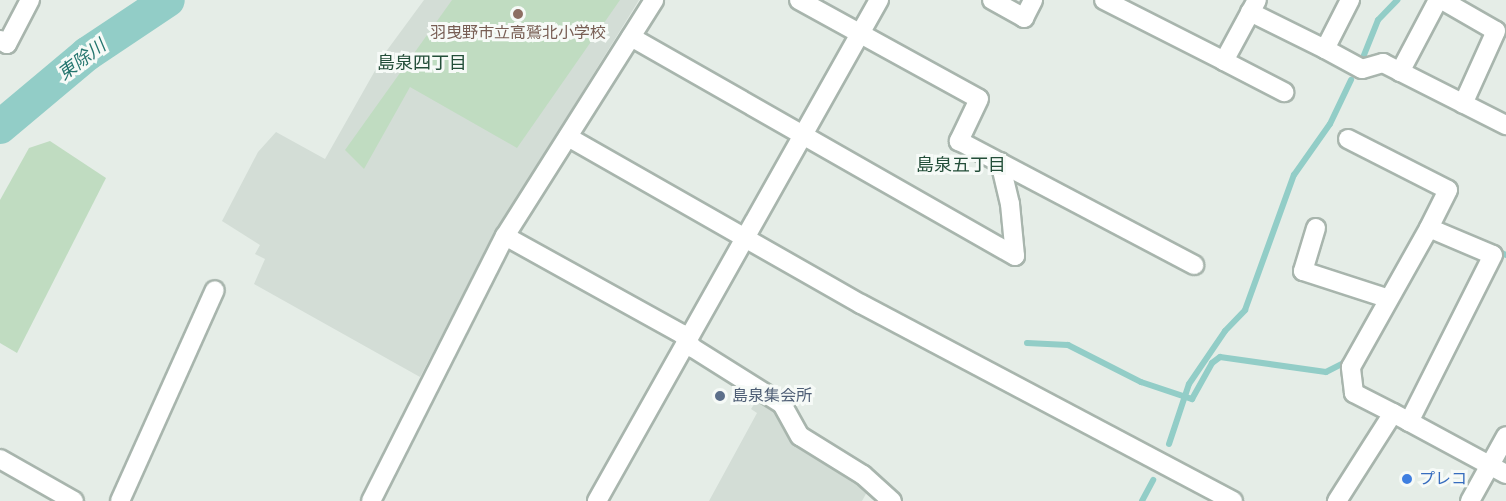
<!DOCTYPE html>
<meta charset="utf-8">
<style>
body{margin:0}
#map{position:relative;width:1506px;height:501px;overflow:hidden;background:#e5ede7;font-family:Cabin,"Noto Sans JP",sans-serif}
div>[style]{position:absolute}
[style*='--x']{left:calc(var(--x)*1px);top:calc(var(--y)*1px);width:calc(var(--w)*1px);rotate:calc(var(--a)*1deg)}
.built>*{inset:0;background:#d3ddd6}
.green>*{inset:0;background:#c0dcc1}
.stream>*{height:6px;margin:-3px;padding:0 3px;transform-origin:3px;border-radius:3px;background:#92cdc7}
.river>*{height:34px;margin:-17px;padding:0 17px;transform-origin:17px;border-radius:17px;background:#92cdc7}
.roads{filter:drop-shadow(2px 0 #a8b5ad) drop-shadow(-2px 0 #a8b5ad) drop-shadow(0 2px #a8b5ad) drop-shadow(0 -2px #a8b5ad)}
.street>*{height:18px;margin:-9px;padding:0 9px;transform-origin:9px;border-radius:9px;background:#fff}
.dots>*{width:16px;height:16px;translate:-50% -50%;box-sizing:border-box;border:3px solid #f6faf7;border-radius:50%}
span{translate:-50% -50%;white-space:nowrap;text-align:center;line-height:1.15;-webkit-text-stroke:6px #f6faf7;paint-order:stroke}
.education-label{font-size:16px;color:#785e54}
.service-label{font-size:16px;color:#4e5e75}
.left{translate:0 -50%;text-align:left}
.shop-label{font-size:16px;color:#366cbe}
.water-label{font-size:18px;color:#24756e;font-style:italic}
.neighbourhood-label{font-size:18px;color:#234e39}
</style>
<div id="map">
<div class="built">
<div style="clip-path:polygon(424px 0,639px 0,497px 230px,420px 377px,254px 284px,265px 259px,255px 254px,260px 245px,222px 221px,258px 152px,276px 132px,325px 159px,385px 53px)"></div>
<div style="clip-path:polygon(757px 400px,770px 407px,803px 450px,867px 492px,862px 501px,709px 501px,757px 413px,751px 409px)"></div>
</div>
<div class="green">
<div style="clip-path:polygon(452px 0,620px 0,517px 148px,410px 87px,364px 169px,345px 150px)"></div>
<div style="clip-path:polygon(50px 141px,106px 178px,17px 353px,0 343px,0 200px,29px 148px)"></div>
</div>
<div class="stream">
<div style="--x:1362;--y:60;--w:43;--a:-68.2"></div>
<div style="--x:1378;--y:20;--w:28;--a:-46"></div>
<div style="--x:1494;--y:249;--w:13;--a:27"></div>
<div style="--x:1027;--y:343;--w:41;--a:2.8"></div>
<div style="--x:1068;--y:345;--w:82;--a:26.9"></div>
<div style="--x:1141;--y:382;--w:54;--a:18.4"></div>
<div style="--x:1192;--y:399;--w:41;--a:-60.9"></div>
<div style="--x:1212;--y:363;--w:10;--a:-37"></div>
<div style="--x:1220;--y:357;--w:107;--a:8.1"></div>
<div style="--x:1326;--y:372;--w:25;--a:-27"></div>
<div style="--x:1169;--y:444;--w:63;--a:-71.6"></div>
<div style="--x:1189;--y:384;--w:64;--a:-55.8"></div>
<div style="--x:1225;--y:331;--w:29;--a:-46"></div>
<div style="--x:1245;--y:310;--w:144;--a:-70.1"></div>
<div style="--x:1294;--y:175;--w:62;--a:-54.8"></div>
<div style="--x:1330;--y:124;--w:49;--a:-64.5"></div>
<div style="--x:1142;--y:501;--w:24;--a:-62"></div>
</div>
<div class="river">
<div style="--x:0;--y:127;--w:114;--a:-40"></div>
<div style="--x:87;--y:54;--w:97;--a:-33.7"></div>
</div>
<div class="roads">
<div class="street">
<div style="--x:799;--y:0;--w:205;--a:28.8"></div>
<div style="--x:979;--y:99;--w:47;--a:115.5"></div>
<div style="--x:959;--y:141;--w:266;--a:27.8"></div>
<div style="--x:992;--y:0;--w:37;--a:29"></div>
<div style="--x:1024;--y:18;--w:20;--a:-63"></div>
<div style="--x:1104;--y:0;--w:135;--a:26.9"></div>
<div style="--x:1224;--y:61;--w:69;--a:-61.6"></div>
<div style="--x:1350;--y:0;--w:55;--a:117"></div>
<div style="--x:1325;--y:49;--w:42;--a:28.4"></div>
<div style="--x:1362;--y:69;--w:22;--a:-16"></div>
<div style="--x:1383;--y:63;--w:138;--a:26.8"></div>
<div style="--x:1442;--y:0;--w:62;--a:29.9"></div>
<div style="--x:1496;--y:31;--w:80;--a:114.3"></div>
<div style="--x:1250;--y:12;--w:84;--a:26.3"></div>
<div style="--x:631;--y:37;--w:442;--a:29.7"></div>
<div style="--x:0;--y:40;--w:8;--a:30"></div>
<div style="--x:7;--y:44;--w:50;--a:-62.4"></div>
<div style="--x:1224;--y:61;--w:68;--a:27.3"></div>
<div style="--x:1400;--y:72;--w:81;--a:-62.2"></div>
<div style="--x:568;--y:137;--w:337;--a:29.7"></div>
<div style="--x:861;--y:304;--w:421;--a:27.9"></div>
<div style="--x:1348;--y:139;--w:112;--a:27"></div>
<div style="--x:1448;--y:190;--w:42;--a:116.6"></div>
<div style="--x:1000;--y:162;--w:43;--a:76.6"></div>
<div style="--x:1010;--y:204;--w:52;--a:84.5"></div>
<div style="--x:1316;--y:228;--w:45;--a:106.8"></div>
<div style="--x:1303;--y:271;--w:90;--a:18"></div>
<div style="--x:505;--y:236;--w:202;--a:29"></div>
<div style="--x:682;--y:334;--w:18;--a:52"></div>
<div style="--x:693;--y:348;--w:105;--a:32.2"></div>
<div style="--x:782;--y:404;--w:37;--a:61"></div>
<div style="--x:800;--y:436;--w:74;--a:31.8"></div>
<div style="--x:863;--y:475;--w:39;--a:42"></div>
<div style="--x:1393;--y:413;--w:44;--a:-152.9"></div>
<div style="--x:1354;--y:393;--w:26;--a:-97"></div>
<div style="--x:1351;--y:367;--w:159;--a:-60.7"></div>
<div style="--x:1429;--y:228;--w:69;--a:22.9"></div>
<div style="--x:1493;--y:255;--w:187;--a:116.7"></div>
<div style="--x:0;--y:459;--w:85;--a:29.6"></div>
<div style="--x:120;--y:501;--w:231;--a:-65.8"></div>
<div style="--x:371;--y:501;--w:297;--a:-63.2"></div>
<div style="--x:505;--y:236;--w:279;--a:-57.7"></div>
<div style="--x:597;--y:501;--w:575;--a:-60.63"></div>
<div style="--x:1337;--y:501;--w:104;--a:-57.5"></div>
<div style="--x:1393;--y:413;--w:128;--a:28.4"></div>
<div style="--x:1470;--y:501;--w:74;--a:-61"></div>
</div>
</div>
<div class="dots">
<div style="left:518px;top:14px;background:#8d6e63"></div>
<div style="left:720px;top:396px;background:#5c6f8a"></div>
<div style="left:1407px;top:479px;background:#3f7fe0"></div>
</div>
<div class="education-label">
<span style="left:518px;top:33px">羽曳野市立高鷲北小学校</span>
</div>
<div class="service-label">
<span class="left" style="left:732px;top:396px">島泉集会所</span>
</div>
<div class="shop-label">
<span class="left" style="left:1419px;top:479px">プレコ</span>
</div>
<div class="water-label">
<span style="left:82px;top:60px;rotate:-37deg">東除川</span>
</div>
<div class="neighbourhood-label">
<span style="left:422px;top:63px">島泉四丁目</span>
<span style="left:961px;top:165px">島泉五丁目</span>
</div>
</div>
